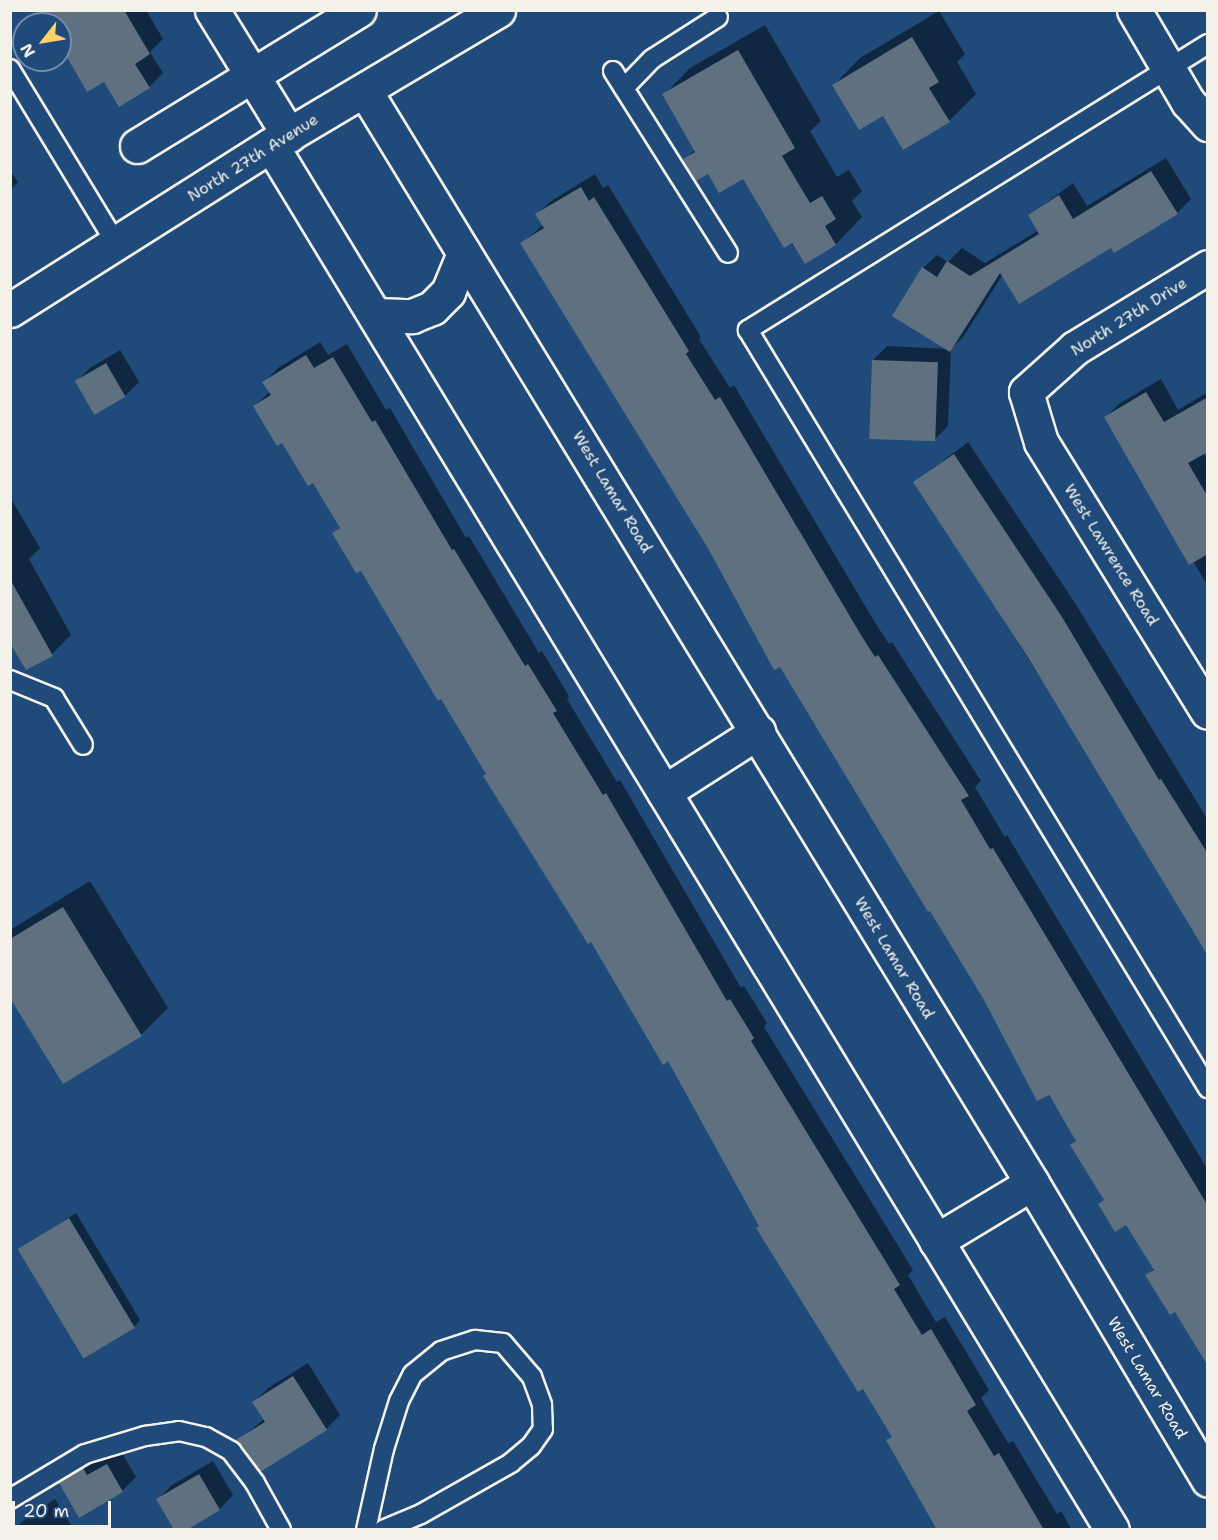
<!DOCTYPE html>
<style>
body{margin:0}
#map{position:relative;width:1218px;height:1540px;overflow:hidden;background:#1f4a7a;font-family:"Shantell Sans",sans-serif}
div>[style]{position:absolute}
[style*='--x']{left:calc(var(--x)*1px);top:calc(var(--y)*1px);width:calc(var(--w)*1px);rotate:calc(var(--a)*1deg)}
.shadow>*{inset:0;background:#0007}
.building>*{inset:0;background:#5f7080;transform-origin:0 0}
.roads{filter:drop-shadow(2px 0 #f4f1e8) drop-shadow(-2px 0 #f4f1e8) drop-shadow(0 2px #f4f1e8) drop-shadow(0 -2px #f4f1e8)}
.service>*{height:18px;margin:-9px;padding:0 9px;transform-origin:9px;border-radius:9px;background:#1f4a7a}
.minor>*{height:33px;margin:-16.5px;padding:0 16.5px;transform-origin:16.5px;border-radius:16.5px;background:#1f4a7a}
.secondary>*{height:33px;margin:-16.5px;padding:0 16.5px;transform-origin:16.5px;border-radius:16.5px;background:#1f4a7a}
span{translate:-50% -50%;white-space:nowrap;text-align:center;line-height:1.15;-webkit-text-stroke:5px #1f4a7a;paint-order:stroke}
.street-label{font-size:16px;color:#f4f1e8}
.frame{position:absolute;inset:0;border:12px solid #f4f1e8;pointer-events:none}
.north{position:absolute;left:12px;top:12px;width:60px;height:60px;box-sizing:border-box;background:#1f4a7a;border:2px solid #748da6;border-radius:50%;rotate:239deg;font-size:16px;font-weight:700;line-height:24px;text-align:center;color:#f4f1e8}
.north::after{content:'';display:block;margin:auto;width:21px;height:27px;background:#ffd166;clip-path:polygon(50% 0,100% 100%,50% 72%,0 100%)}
.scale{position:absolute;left:12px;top:1501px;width:99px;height:27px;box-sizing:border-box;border:3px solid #f4f1e8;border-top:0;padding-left:8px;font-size:18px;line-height:21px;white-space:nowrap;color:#f4f1e8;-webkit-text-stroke:4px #1f4a7a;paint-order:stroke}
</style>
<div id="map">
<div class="shadow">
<div style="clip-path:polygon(41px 10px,146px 10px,163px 39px,150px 52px,163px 73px,149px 87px,105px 80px,60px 43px,60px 24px,49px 24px)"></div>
<div style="clip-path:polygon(939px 11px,965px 54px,957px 62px,976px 94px,949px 121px,904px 148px,884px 114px,834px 85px,860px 58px)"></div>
<div style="clip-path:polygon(765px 25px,821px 121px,810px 131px,837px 177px,849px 170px,862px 191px,852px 201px,862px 217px,836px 244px,805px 262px,743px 177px,709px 172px,685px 160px,695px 149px,664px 95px,690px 68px)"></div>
<div style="clip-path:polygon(1166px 158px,1191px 199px,1177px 213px,1003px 274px,964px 336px,951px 349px,948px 426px,934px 440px,873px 360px,887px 346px,948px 349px,923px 268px,937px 255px,948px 262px,962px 248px,985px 263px,1039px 230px,1030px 215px,1073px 183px,1087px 206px)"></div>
<div style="clip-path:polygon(10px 170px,18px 182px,10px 190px)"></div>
<div style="clip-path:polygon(595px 174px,603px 188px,608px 185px,701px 337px,699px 339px,730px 388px,734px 385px,874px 621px,889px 644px,892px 642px,981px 781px,975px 787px,1005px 837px,1007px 835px,1208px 1170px,1208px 1363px,1175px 1310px,1147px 1275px,1155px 1268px,1126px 1223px,1099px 1204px,1105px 1199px,1072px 1145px,1077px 1139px,985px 999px,522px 243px,543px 225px,537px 215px,551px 201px)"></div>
<div style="clip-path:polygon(320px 342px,328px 355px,347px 344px,386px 410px,390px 408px,466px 538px,469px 536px,539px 653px,542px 651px,569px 696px,567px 699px,617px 782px,620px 780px,741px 988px,744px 986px,767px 1023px,764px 1027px,913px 1270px,908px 1275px,936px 1322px,945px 1317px,962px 1345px,989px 1390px,981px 1398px,1008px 1443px,1013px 1441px,1057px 1514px,1061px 1511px,1072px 1530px,942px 1530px,888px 1441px,893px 1436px,760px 1226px,668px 1059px,361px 568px,334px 533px,341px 526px,313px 481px,255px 406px,270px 391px,264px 382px,278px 368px)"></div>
<div style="clip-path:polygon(120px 350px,139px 382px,126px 395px,95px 413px,76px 382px,90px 368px)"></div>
<div style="clip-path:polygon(1161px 379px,1178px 410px,1208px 392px,1208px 450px,1203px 453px,1208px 460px,1208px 586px,1106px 417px,1120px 403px)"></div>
<div style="clip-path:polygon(968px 442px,1075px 603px,1208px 820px,1208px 953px,1070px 724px,915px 482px)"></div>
<div style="clip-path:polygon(10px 497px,40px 548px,29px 559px,71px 635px,52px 654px,10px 639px)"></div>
<div style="clip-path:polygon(90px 881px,168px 1008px,141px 1035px,10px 995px,10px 930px)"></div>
<div style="clip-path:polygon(76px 1213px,140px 1320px,134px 1327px,19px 1249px)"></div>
<div style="clip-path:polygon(308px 1363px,340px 1415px,326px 1429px,238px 1441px,264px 1419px,254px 1402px,268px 1388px)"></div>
<div style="clip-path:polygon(121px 1451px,136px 1477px,122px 1491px,61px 1483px,98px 1455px,101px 1462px)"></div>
<div style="clip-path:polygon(213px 1461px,233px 1495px,220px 1509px,184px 1530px,158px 1499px,172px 1485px)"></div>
<div style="clip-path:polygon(55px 1499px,74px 1530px,14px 1530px,27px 1517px)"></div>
</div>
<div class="building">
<div style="clip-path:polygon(39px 10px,124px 10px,150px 54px,135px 64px,150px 88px,119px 107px,104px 82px,87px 92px,60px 45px,60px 24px,48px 24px)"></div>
<div style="clip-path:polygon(912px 37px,939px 82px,929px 88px,950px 122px,903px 150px,883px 116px,859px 130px,832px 85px)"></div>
<div style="clip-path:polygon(738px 50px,795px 148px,782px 156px,810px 203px,822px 196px,836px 219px,825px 226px,836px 245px,805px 264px,792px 243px,784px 248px,743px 179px,719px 193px,708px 174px,696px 181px,683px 159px,695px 152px,662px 94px)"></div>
<div style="clip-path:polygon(1151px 171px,1178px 214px,1114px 253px,1111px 248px,1019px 304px,1000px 273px,950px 352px,892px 316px,922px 267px,937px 277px,947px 261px,970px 276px,1039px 234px,1028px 215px,1059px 195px,1073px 219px)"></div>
<div style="clip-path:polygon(581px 187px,589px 201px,594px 197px,689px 351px,686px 354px,715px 400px,720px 397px,861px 635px,875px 657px,878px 655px,969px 796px,961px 800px,990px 849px,993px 848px,1208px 1206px,1208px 1366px,1175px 1312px,1170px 1315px,1145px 1275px,1154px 1270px,1126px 1225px,1115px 1232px,1098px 1204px,1104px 1200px,1070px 1145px,1076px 1141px,1049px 1095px,1037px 1101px,984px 1000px,930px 911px,928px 912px,780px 667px,774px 670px,709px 550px,520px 243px,544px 228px,535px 214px)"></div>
<div style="clip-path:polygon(306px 355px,314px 368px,333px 357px,372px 422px,375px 420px,452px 550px,454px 549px,525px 666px,528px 664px,557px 711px,553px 713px,603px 795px,606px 793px,727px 1001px,730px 999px,754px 1038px,751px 1041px,900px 1285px,894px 1289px,922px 1335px,931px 1329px,949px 1359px,976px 1405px,967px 1411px,994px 1456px,999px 1453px,1044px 1530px,937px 1530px,886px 1440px,892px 1437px,863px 1389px,858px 1392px,756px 1228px,759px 1226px,668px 1061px,663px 1065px,591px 942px,588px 944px,483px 776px,486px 774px,441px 699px,438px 701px,361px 571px,356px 573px,332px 533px,340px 528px,313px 483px,308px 486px,282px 443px,277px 446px,253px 406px,271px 395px,262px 382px)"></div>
<div style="left:872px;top:360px;width:66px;height:79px;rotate:2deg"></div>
<div style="left:106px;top:363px;width:39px;height:36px;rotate:60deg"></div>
<div style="clip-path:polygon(1146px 392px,1164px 422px,1208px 397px,1208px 452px,1188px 463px,1208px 497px,1208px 554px,1189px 565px,1104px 417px)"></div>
<div style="clip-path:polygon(954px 454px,1062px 617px,1159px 780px,1161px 779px,1208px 854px,1208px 956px,1029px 659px,913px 482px)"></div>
<div style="clip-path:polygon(10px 579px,53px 656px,26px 670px,10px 643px)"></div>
<div style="clip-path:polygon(63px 907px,142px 1036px,63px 1084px,10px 998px,10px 939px)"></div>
<div style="left:69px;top:1218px;width:128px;height:60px;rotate:59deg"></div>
<div style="clip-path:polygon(293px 1376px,327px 1430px,260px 1472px,236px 1440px,265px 1422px,252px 1402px)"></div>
<div style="clip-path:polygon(107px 1464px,123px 1492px,79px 1518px,59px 1483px,83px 1468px,87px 1475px)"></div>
<div style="clip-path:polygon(199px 1474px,220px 1510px,187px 1530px,174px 1530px,156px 1499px)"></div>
</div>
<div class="roads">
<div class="service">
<div style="--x:1208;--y:44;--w:542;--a:148.13"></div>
<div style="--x:748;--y:330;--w:887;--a:58.75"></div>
<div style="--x:10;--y:69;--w:204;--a:58.7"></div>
<div style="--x:613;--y:71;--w:215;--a:57.7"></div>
<div style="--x:624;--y:88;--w:40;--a:-46"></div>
<div style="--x:652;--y:59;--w:78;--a:-32.5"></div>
<div style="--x:10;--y:680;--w:48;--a:22.2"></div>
<div style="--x:54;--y:698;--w:55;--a:58.3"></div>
<div style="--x:10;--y:1499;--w:87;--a:-31"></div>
<div style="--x:85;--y:1454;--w:63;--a:-16.7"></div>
<div style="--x:145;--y:1436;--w:34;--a:-8"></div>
<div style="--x:179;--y:1431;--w:28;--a:13"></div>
<div style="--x:206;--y:1437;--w:29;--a:29"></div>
<div style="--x:231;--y:1451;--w:40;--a:53"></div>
<div style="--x:255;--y:1483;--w:54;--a:61"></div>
<div style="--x:366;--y:1530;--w:83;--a:-77.5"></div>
<div style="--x:384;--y:1449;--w:50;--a:-72.6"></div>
<div style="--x:399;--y:1401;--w:30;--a:-63"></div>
<div style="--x:413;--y:1374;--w:36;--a:-39"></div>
<div style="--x:441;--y:1351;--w:36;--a:-18"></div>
<div style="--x:475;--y:1340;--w:28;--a:6"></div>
<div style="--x:503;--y:1343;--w:45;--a:49.5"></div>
<div style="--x:532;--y:1377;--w:30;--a:70"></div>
<div style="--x:542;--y:1405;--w:24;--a:88"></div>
<div style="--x:543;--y:1429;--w:21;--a:125"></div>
<div style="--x:531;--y:1446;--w:26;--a:140"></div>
<div style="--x:511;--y:1463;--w:103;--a:150.5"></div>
<div style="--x:421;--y:1514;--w:41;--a:157.2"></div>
</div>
<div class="minor">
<div style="--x:212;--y:10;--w:147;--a:58.4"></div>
<div style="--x:1134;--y:10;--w:107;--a:59.6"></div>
<div style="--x:1188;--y:102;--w:30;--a:48"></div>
<div style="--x:365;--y:91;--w:1280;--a:58.58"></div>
<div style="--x:1032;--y:1183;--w:345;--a:59.3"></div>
<div style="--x:271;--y:145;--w:1620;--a:58.73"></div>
<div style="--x:137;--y:146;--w:260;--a:-31.5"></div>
<div style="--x:1208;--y:267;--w:156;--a:148.7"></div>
<div style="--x:1075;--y:348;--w:66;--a:138.1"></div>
<div style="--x:1026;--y:392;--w:52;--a:73.3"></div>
<div style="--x:1041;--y:442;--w:317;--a:58.3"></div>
<div style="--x:375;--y:315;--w:37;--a:2"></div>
<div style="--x:412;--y:316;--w:22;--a:-22"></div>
<div style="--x:432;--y:308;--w:23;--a:-45"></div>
<div style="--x:448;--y:292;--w:42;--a:-67.7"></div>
<div style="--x:664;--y:792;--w:112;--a:-32.6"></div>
<div style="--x:936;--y:1241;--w:112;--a:-31.1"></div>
</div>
<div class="secondary">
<div style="--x:10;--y:310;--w:309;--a:-32.3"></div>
<div style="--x:271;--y:145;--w:264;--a:-30.7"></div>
</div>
</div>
<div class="street-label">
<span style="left:253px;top:158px;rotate:-32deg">North 27th Avenue</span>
<span style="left:1129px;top:317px;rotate:-32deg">North 27th Drive</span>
<span style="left:612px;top:492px;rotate:59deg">West Lamar Road</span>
<span style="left:1111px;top:555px;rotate:58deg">West Lawrence Road</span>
<span style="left:894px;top:958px;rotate:59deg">West Lamar Road</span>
<span style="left:1147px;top:1378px;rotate:59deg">West Lamar Road</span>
</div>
<div class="frame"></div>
<div class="north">N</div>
<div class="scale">20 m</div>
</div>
